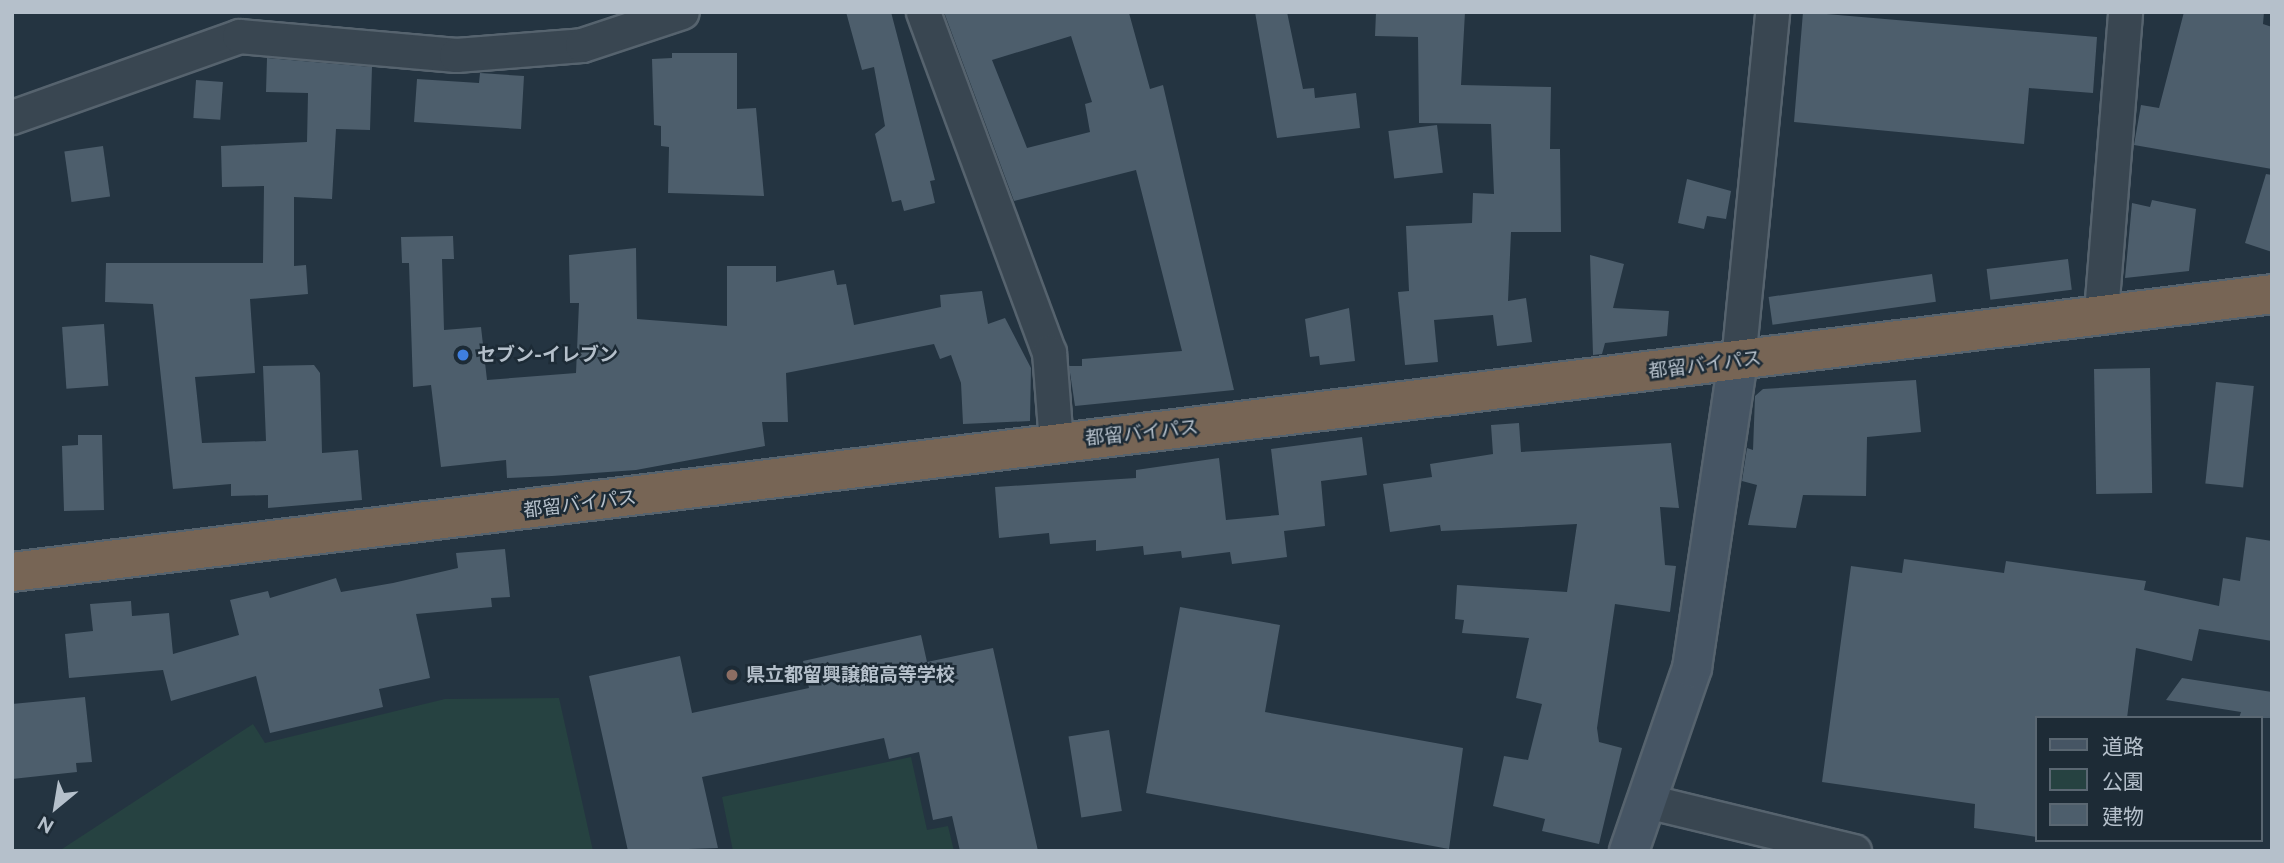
<!DOCTYPE html>
<meta charset="utf-8">
<style>
body{margin:0}
#map{position:relative;width:2284px;height:863px;overflow:hidden;background:#243441;font-family:Raleway,"Noto Sans JP",sans-serif}
div>[style]{position:absolute}
[style*='--x']{left:calc(var(--x)*1px);top:calc(var(--y)*1px);width:calc(var(--w)*1px);rotate:calc(var(--a)*1deg)}
.green>*{inset:0;background:#264241}
.building>*{inset:0;background:#4d5e6c;transform-origin:0 0}
.roads{filter:drop-shadow(2px 0 #56636e) drop-shadow(-2px 0 #56636e) drop-shadow(0 2px #56636e) drop-shadow(0 -2px #56636e)}
.street>*{height:33px;margin:-16.5px;padding:0 16.5px;transform-origin:16.5px;border-radius:16.5px;background:#394651}
.secondary>*{height:38px;margin:-19px;padding:0 19px;transform-origin:19px;border-radius:19px;background:#465564}
.highway>*{height:38px;margin:-19px;padding:0 19px;transform-origin:19px;border-radius:19px;background:#776555}
.dots>*{width:19px;height:19px;translate:-50% -50%;box-sizing:border-box;border:4px solid #1d2b36;border-radius:50%}
span{translate:-50% -50%;white-space:nowrap;text-align:center;line-height:1.15;-webkit-text-stroke:5px #1d2b36;paint-order:stroke}
.poi-label{font-size:19px;color:#b5c0cb;font-weight:700}
.left{translate:0 -50%;text-align:left}
.street-label{font-size:19px;color:#b5c0cb}
.frame{position:absolute;inset:0;border:14px solid #b5c0cb;pointer-events:none}
.legend{position:absolute;left:2035px;top:716px;width:228px;height:126px;box-sizing:border-box;background:#1d2b36;border:2px solid #5a6772;margin:0;padding:9px 12px;list-style:none;font-size:21px;color:#b5c0cb}
.legend li{display:flex;align-items:center;gap:14px;height:35px}
.legend b{width:35px;border:2px solid #5a6772}
.north{position:absolute;left:21px;top:772px;width:70px;height:70px;-webkit-text-stroke:5px #1d2b36;paint-order:stroke;rotate:210deg;font-size:19px;font-weight:700;line-height:28px;text-align:center;color:#b5c0cb}
.north::after{content:'';display:block;margin:auto;width:24px;height:32px;background:#b5c0cb;clip-path:polygon(50% 0,100% 100%,50% 72%,0 100%)}
</style>
<div id="map">
<div class="green">
<div style="clip-path:polygon(559px 698px,593px 851px,59px 851px,253px 724px,265px 743px,445px 699px)"></div>
<div style="clip-path:polygon(911px 757px,927px 830px,948px 826px,954px 851px,733px 851px,722px 797px)"></div>
</div>
<div class="building">
<div style="clip-path:polygon(846px 12px,891px 12px,935px 180px,930px 181px,935px 203px,904px 211px,901px 200px,892px 202px,875px 134px,885px 126px,874px 67px,862px 70px)"></div>
<div style="clip-path:polygon(evenodd,944px 12px,1129px 13px,1150px 89px,1163px 85px,1234px 390px,1075px 406px,1069px 366px,1082px 366px,1082px 359px,1182px 351px,1136px 170px,1014px 201px,944px 12px,1071px 36px,1092px 102px,1085px 104px,1090px 132px,1027px 148px,992px 60px,1071px 36px)"></div>
<div style="clip-path:polygon(1255px 12px,1287px 12px,1303px 89px,1314px 88px,1315px 98px,1356px 93px,1360px 128px,1277px 138px)"></div>
<div style="clip-path:polygon(1376px 12px,1465px 12px,1461px 85px,1551px 87px,1550px 149px,1560px 149px,1561px 232px,1511px 232px,1508px 301px,1526px 298px,1532px 342px,1497px 346px,1493px 315px,1434px 320px,1438px 362px,1405px 365px,1398px 292px,1409px 291px,1406px 226px,1472px 223px,1473px 193px,1494px 194px,1491px 124px,1419px 123px,1418px 37px,1375px 36px)"></div>
<div style="clip-path:polygon(1803px 12px,2097px 37px,2093px 93px,2029px 88px,2024px 144px,1794px 122px)"></div>
<div style="clip-path:polygon(2184px 12px,2264px 12px,2263px 24px,2272px 27px,2272px 169px,2134px 145px,2141px 105px,2159px 108px)"></div>
<div style="clip-path:polygon(672px 53px,737px 53px,737px 109px,756px 108px,764px 196px,668px 193px,669px 147px,661px 146px,661px 126px,654px 125px,652px 59px,672px 58px)"></div>
<div style="clip-path:polygon(267px 58px,372px 67px,370px 130px,336px 129px,332px 199px,294px 197px,294px 266px,306px 265px,308px 294px,250px 299px,255px 373px,195px 377px,202px 443px,266px 441px,263px 366px,314px 365px,320px 373px,322px 453px,358px 450px,362px 500px,268px 508px,268px 495px,231px 496px,231px 484px,173px 489px,153px 304px,105px 302px,106px 263px,263px 263px,264px 186px,222px 187px,221px 146px,307px 142px,308px 93px,266px 92px)"></div>
<div style="clip-path:polygon(480px 73px,524px 76px,521px 129px,414px 122px,417px 79px,479px 83px)"></div>
<div style="left:196px;top:80px;width:27px;height:38px;rotate:4deg"></div>
<div style="left:1437px;top:125px;width:48px;height:49px;rotate:83deg"></div>
<div style="left:103px;top:146px;width:51px;height:39px;rotate:82deg"></div>
<div style="clip-path:polygon(2266px 174px,2272px 175px,2272px 252px,2245px 243px)"></div>
<div style="clip-path:polygon(1687px 179px,1731px 191px,1726px 219px,1707px 216px,1704px 229px,1678px 223px)"></div>
<div style="clip-path:polygon(2152px 200px,2196px 209px,2189px 271px,2125px 278px,2132px 203px,2150px 207px)"></div>
<div style="clip-path:polygon(453px 236px,454px 259px,442px 259px,444px 330px,481px 327px,487px 380px,576px 373px,579px 303px,570px 303px,569px 255px,636px 248px,637px 319px,727px 326px,727px 266px,776px 266px,776px 282px,834px 270px,837px 285px,846px 284px,854px 325px,941px 307px,940px 295px,982px 291px,988px 324px,1005px 318px,1031px 368px,1030px 421px,963px 424px,961px 383px,951px 355px,940px 359px,934px 344px,786px 373px,788px 422px,762px 422px,765px 446px,636px 470px,552px 476px,507px 478px,506px 460px,441px 467px,431px 385px,413px 387px,409px 263px,402px 263px,401px 237px)"></div>
<div style="clip-path:polygon(1590px 255px,1624px 264px,1613px 308px,1669px 311px,1667px 336px,1605px 343px,1602px 354px,1593px 355px)"></div>
<div style="left:2068px;top:259px;width:31px;height:82px;rotate:83deg"></div>
<div style="left:1932px;top:274px;width:28px;height:165px;rotate:82deg"></div>
<div style="clip-path:polygon(1349px 308px,1355px 361px,1320px 365px,1319px 356px,1310px 357px,1305px 319px)"></div>
<div style="left:104px;top:324px;width:62px;height:42px;rotate:86deg"></div>
<div style="left:2150px;top:368px;width:125px;height:56px;rotate:89deg"></div>
<div style="clip-path:polygon(1916px 380px,1921px 432px,1867px 437px,1866px 496px,1803px 495px,1796px 528px,1748px 525px,1757px 485px,1742px 481px,1747px 448px,1753px 450px,1755px 396px,1763px 389px)"></div>
<div style="left:2216px;top:382px;width:38px;height:102px;rotate:6deg"></div>
<div style="clip-path:polygon(1519px 423px,1521px 452px,1671px 443px,1679px 508px,1660px 507px,1665px 565px,1676px 566px,1670px 612px,1615px 604px,1597px 728px,1599px 742px,1622px 748px,1599px 844px,1542px 831px,1545px 819px,1493px 806px,1504px 756px,1528px 760px,1542px 704px,1516px 698px,1529px 638px,1462px 633px,1464px 620px,1455px 619px,1457px 585px,1567px 592px,1577px 524px,1441px 531px,1440px 525px,1390px 532px,1383px 484px,1432px 477px,1430px 464px,1493px 454px,1491px 425px)"></div>
<div style="clip-path:polygon(78px 435px,102px 435px,104px 510px,64px 511px,62px 446px,78px 445px)"></div>
<div style="clip-path:polygon(1362px 437px,1367px 475px,1321px 481px,1325px 526px,1284px 531px,1287px 557px,1232px 564px,1230px 552px,1182px 558px,1181px 551px,1144px 555px,1143px 546px,1096px 551px,1096px 540px,1050px 544px,1049px 533px,999px 538px,995px 487px,1136px 478px,1136px 470px,1219px 458px,1226px 520px,1279px 515px,1271px 449px)"></div>
<div style="clip-path:polygon(2246px 537px,2272px 541px,2272px 641px,2199px 629px,2192px 661px,2136px 648px,2127px 718px,2037px 718px,2037px 837px,1974px 828px,1975px 804px,1822px 782px,1851px 566px,1902px 573px,1904px 559px,2004px 573px,2006px 561px,2146px 581px,2144px 590px,2219px 606px,2223px 578px,2240px 581px)"></div>
<div style="clip-path:polygon(505px 549px,510px 597px,491px 598px,492px 607px,416px 614px,430px 678px,379px 689px,383px 707px,270px 733px,256px 676px,171px 701px,163px 670px,69px 678px,65px 634px,93px 631px,90px 604px,131px 601px,132px 616px,169px 613px,173px 654px,239px 635px,230px 600px,268px 591px,270px 598px,336px 578px,341px 592px,393px 583px,458px 568px,456px 553px)"></div>
<div style="clip-path:polygon(1180px 607px,1280px 625px,1265px 712px,1463px 748px,1449px 849px,1146px 793px)"></div>
<div style="clip-path:polygon(921px 635px,927px 662px,993px 648px,1038px 851px,960px 851px,952px 816px,933px 820px,919px 752px,889px 759px,884px 738px,702px 777px,718px 848px,628px 851px,589px 676px,680px 656px,692px 713px,809px 688px,803px 661px)"></div>
<div style="clip-path:polygon(2182px 678px,2272px 692px,2272px 718px,2239px 718px,2241px 712px,2166px 700px)"></div>
<div style="clip-path:polygon(85px 697px,92px 762px,76px 763px,77px 772px,12px 779px,12px 704px)"></div>
<div style="left:1109px;top:730px;width:82px;height:41px;rotate:81deg"></div>
</div>
<div class="roads">
<div class="street">
<div style="--x:923;--y:12;--w:363;--a:69.7"></div>
<div style="--x:1049;--y:352;--w:90;--a:85.6"></div>
<div style="--x:12;--y:117;--w:241;--a:-19.6"></div>
<div style="--x:239;--y:36;--w:218;--a:5"></div>
<div style="--x:456;--y:55;--w:126;--a:-4.5"></div>
<div style="--x:582;--y:45;--w:105;--a:-18.3"></div>
<div style="--x:2101;--y:312;--w:301;--a:-85.4"></div>
<div style="--x:1738;--y:361;--w:351;--a:-84.4"></div>
<div style="--x:1651;--y:802;--w:209;--a:13.6"></div>
</div>
<div class="secondary">
<div style="--x:1629;--y:851;--w:194;--a:-71"></div>
<div style="--x:1692;--y:668;--w:310;--a:-81.5"></div>
</div>
<div class="highway">
<div style="--x:12;--y:572;--w:2277;--a:-7.01"></div>
</div>
</div>
<div class="dots">
<div style="left:463px;top:355px;background:#3f7fe0"></div>
<div style="left:732px;top:675px;background:#8d6e63"></div>
</div>
<div class="poi-label">
<span class="left" style="left:477px;top:355px">セブン-イレブン</span>
<span class="left" style="left:746px;top:675px">県立都留興譲館高等学校</span>
</div>
<div class="street-label">
<span style="left:1705px;top:365px;rotate:-7deg">都留バイパス</span>
<span style="left:1142px;top:433px;rotate:-6deg">都留バイパス</span>
<span style="left:580px;top:504px;rotate:-7deg">都留バイパス</span>
</div>
<div class="frame"></div>
<ul class="legend">
<li><b style="height:9px;background:#465564"></b>道路</li>
<li><b style="height:19px;background:#264241"></b>公園</li>
<li><b style="height:19px;background:#4d5e6c"></b>建物</li>
</ul>
<div class="north">N</div>
</div>
